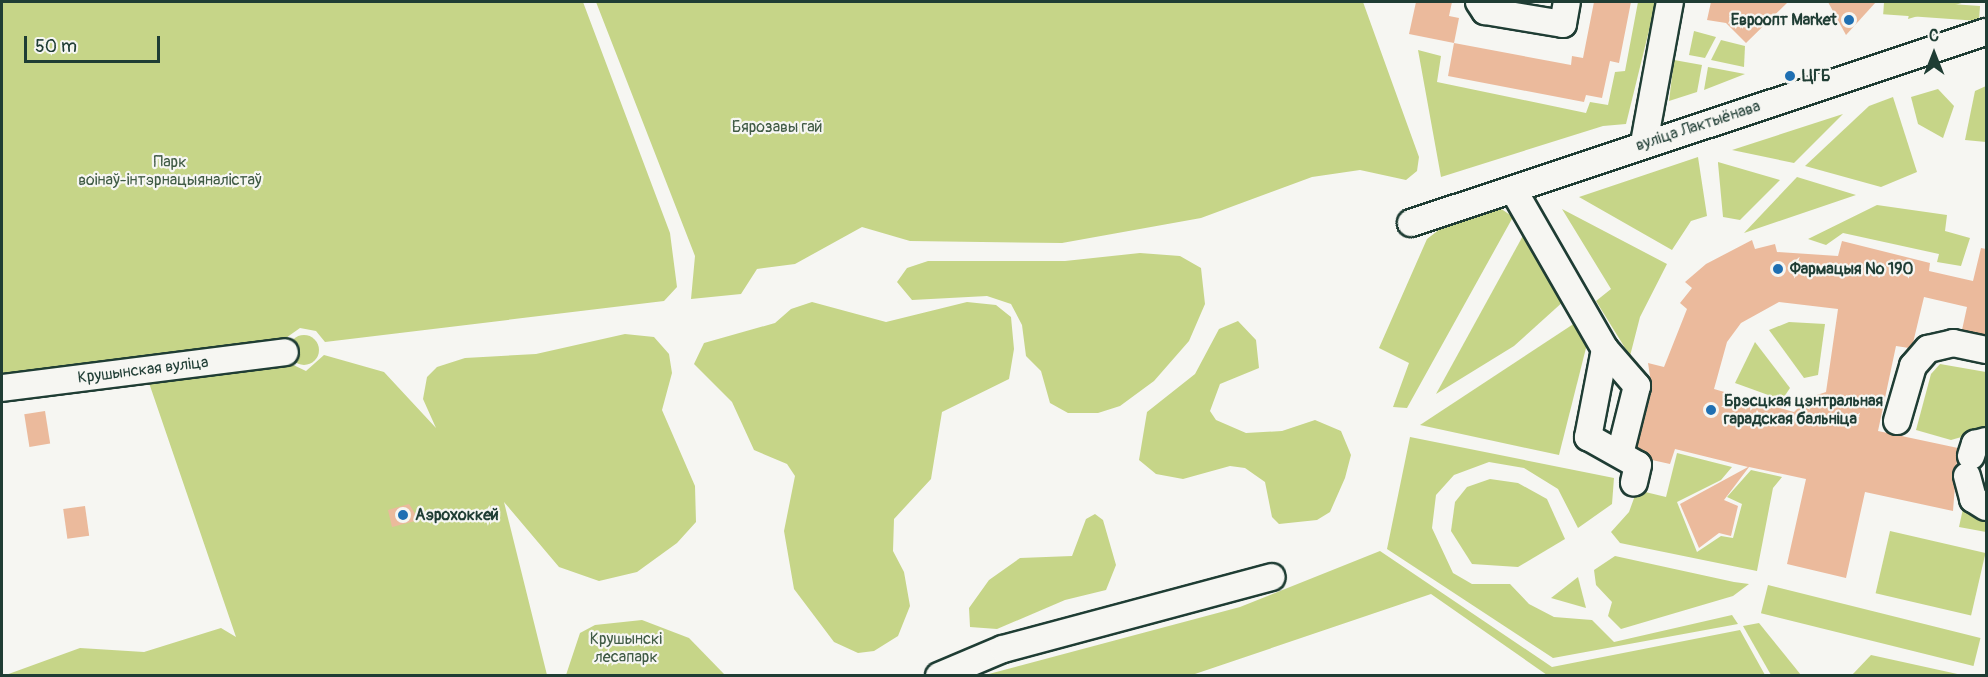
<!DOCTYPE html>
<meta charset="utf-8">
<style>
body{margin:0}
#map{position:relative;width:1988px;height:677px;overflow:hidden;background:#f6f6f2;font-family:Pangolin,sans-serif}
div>[style]{position:absolute}
[style*='--x']{left:calc(var(--x)*1px);top:calc(var(--y)*1px);width:calc(var(--w)*1px);rotate:calc(var(--a)*1deg)}
.green>*{inset:0;background:#c6d588;transform-origin:0 0}
.round{border-radius:50%}
.building>*{inset:0;background:#ebba9c;transform-origin:0 0}
.roads{filter:drop-shadow(2px 0 #1f3d34) drop-shadow(-2px 0 #1f3d34) drop-shadow(0 2px #1f3d34) drop-shadow(0 -2px #1f3d34)}
.minor>*{height:26px;margin:-13px;padding:0 13px;transform-origin:13px;border-radius:13px;background:#f6f6f2}
.dots>*{width:16px;height:16px;translate:-50% -50%;box-sizing:border-box;border:3px solid #f6f6f2;border-radius:50%}
span{translate:-50% -50%;white-space:nowrap;text-align:center;line-height:1.15;-webkit-text-stroke:4.5px #f6f6f2;paint-order:stroke}
.poi-label{font-size:16px;color:#1f3d34;font-weight:700}
.right{translate:-100% -50%;text-align:right}
.left{translate:0 -50%;text-align:left}
.street-label{font-size:16px;color:#1f3d34}
.park-label{font-size:16px;color:#405b45}
.frame{position:absolute;inset:0;border:3px solid #1f3d34;pointer-events:none}
.north{position:absolute;left:1904px;top:24px;width:60px;height:60px;-webkit-text-stroke:4px #f6f6f2;paint-order:stroke;rotate:0deg;font-size:16px;font-weight:700;line-height:24px;text-align:center;color:#1f3d34}
.north::after{content:'';display:block;margin:auto;width:21px;height:27px;background:#1f3d34;clip-path:polygon(50% 0,100% 100%,50% 72%,0 100%)}
.scale{position:absolute;left:24px;top:36px;width:136px;height:27px;box-sizing:border-box;border:3px solid #1f3d34;border-top:0;padding-left:8px;font-size:18px;line-height:21px;white-space:nowrap;color:#1f3d34;-webkit-text-stroke:4px #f6f6f2;paint-order:stroke}
</style>
<div id="map">
<div class="green">
<div style="clip-path:polygon(2px 2px,583px 2px,670px 233px,677px 287px,664px 301px,325px 342px,316px 331px,300px 328px,283px 340px,2px 376px)"></div>
<div style="clip-path:polygon(596px 2px,1363px 2px,1419px 157px,1417px 171px,1406px 180px,1360px 170px,1312px 177px,1201px 218px,1062px 243px,910px 241px,862px 227px,795px 264px,757px 269px,741px 294px,691px 299px,695px 256px)"></div>
<div style="clip-path:polygon(1638px 2px,1656px 2px,1626px 124px,1603px 126px,1441px 177px,1418px 50px,1441px 56px,1437px 82px,1586px 113px,1590px 102px,1608px 105px,1615px 72px,1625px 71px)"></div>
<div style="clip-path:polygon(1912px 2px,1965px 2px,1908px 19px)"></div>
<div style="left:1980px;top:6px;width:15px;height:96px;rotate:94deg"></div>
<div style="clip-path:polygon(1694px 31px,1716px 37px,1705px 58px,1689px 55px)"></div>
<div style="clip-path:polygon(1721px 40px,1745px 46px,1744px 67px,1711px 60px)"></div>
<div style="clip-path:polygon(1674px 60px,1702px 65px,1697px 92px,1669px 101px)"></div>
<div style="clip-path:polygon(1708px 67px,1745px 74px,1704px 90px)"></div>
<div style="clip-path:polygon(1986px 86px,1986px 142px,1965px 140px,1975px 91px)"></div>
<div style="clip-path:polygon(1938px 89px,1954px 106px,1943px 138px,1918px 124px,1911px 97px)"></div>
<div style="clip-path:polygon(1893px 97px,1917px 172px,1881px 187px,1805px 166px,1869px 106px)"></div>
<div style="clip-path:polygon(1843px 114px,1794px 163px,1732px 150px)"></div>
<div style="clip-path:polygon(1698px 157px,1707px 216px,1691px 221px,1672px 250px,1579px 197px)"></div>
<div style="clip-path:polygon(1718px 163px,1718px 162px,1780px 180px,1740px 220px,1723px 217px)"></div>
<div style="clip-path:polygon(1797px 177px,1856px 195px,1744px 233px)"></div>
<div style="clip-path:polygon(1877px 205px,1947px 215px,1945px 231px,1970px 238px,1961px 266px,1937px 262px,1939px 254px,1843px 233px,1826px 245px,1808px 239px)"></div>
<div style="clip-path:polygon(1500px 208px,1513px 217px,1407px 408px,1393px 407px,1409px 363px,1379px 348px,1427px 239px,1440px 229px)"></div>
<div style="clip-path:polygon(1562px 209px,1667px 264px,1640px 317px,1630px 356px,1596px 301px,1611px 289px)"></div>
<div style="clip-path:polygon(1525px 232px,1565px 300px,1514px 346px,1436px 394px)"></div>
<div style="clip-path:polygon(1140px 253px,1180px 256px,1201px 268px,1205px 304px,1189px 341px,1154px 381px,1120px 406px,1098px 413px,1068px 413px,1050px 403px,1041px 371px,1026px 356px,1022px 325px,1011px 304px,987px 296px,912px 300px,897px 282px,907px 268px,928px 261px,1065px 261px)"></div>
<div style="clip-path:polygon(812px 302px,886px 322px,967px 302px,996px 305px,1011px 317px,1014px 349px,1009px 379px,942px 412px,931px 479px,894px 519px,893px 551px,904px 572px,910px 606px,898px 636px,874px 651px,858px 653px,834px 642px,794px 589px,784px 531px,795px 476px,787px 464px,754px 450px,732px 402px,694px 364px,704px 343px,775px 323px,791px 309px)"></div>
<div style="clip-path:polygon(1238px 321px,1256px 340px,1259px 368px,1220px 384px,1210px 411px,1216px 420px,1246px 433px,1282px 431px,1315px 420px,1341px 431px,1351px 455px,1345px 478px,1330px 512px,1317px 520px,1279px 524px,1272px 517px,1265px 482px,1245px 468px,1230px 466px,1183px 479px,1156px 474px,1139px 460px,1147px 412px,1195px 374px,1219px 329px)"></div>
<div style="clip-path:polygon(1578px 321px,1588px 340px,1559px 455px,1420px 425px)"></div>
<div style="clip-path:polygon(1789px 322px,1825px 324px,1818px 375px,1804px 378px,1769px 330px)"></div>
<div style="clip-path:polygon(625px 334px,654px 337px,669px 354px,672px 373px,662px 410px,695px 486px,696px 522px,677px 543px,637px 572px,599px 581px,559px 567px,504px 502px,547px 675px,3px 676px,80px 648px,144px 652px,221px 628px,236px 637px,148px 380px,285px 361px,306px 371px,324px 355px,384px 372px,436px 428px,423px 399px,427px 377px,437px 367px,465px 358px,536px 354px)"></div>
<div class="round" style="left:289px;top:335px;width:30px;height:30px"></div>
<div style="clip-path:polygon(1755px 342px,1790px 388px,1782px 400px,1735px 383px)"></div>
<div style="clip-path:polygon(1940px 364px,1986px 372px,1986px 430px,1951px 440px,1916px 430px,1931px 374px)"></div>
<div style="clip-path:polygon(1410px 437px,1614px 478px,1612px 504px,1578px 528px,1558px 489px,1524px 468px,1489px 462px,1454px 475px,1436px 495px,1432px 528px,1453px 573px,1472px 584px,1510px 584px,1529px 604px,1554px 617px,1592px 620px,1614px 642px,1732px 615px,1738px 624px,1553px 658px,1387px 549px)"></div>
<div style="clip-path:polygon(1677px 453px,1732px 467px,1721px 480px,1677px 502px,1697px 552px,1721px 536px,1733px 538px,1742px 504px,1727px 497px,1751px 470px,1782px 477px,1773px 488px,1757px 571px,1620px 543px,1611px 532px,1629px 512px,1637px 490px,1666px 497px)"></div>
<div style="clip-path:polygon(1490px 479px,1518px 483px,1547px 499px,1565px 539px,1518px 567px,1472px 564px,1451px 531px,1455px 502px,1467px 487px)"></div>
<div style="clip-path:polygon(1964px 504px,1986px 513px,1986px 532px,1959px 527px)"></div>
<div style="clip-path:polygon(1095px 514px,1103px 520px,1116px 565px,1106px 590px,1065px 600px,997px 629px,970px 627px,969px 608px,989px 580px,1020px 558px,1072px 556px,1086px 519px)"></div>
<div style="left:1890px;top:531px;width:98px;height:64px;rotate:13deg"></div>
<div style="clip-path:polygon(1380px 551px,1552px 667px,1740px 630px,1765px 675px,1547px 675px,1431px 594px,1192px 675px,985px 675px,1240px 607px)"></div>
<div style="clip-path:polygon(1615px 556px,1734px 582px,1749px 584px,1733px 596px,1621px 629px,1608px 616px,1612px 602px,1596px 585px,1594px 570px)"></div>
<div style="clip-path:polygon(1578px 577px,1586px 608px,1551px 598px)"></div>
<div style="left:1768px;top:585px;width:219px;height:29px;rotate:14deg"></div>
<div style="clip-path:polygon(642px 620px,689px 638px,725px 675px,566px 675px,580px 633px,595px 625px)"></div>
<div style="clip-path:polygon(1759px 623px,1801px 675px,1771px 675px,1743px 626px)"></div>
<div style="clip-path:polygon(1871px 655px,1962px 675px,1852px 675px)"></div>
</div>
<div class="building">
<div style="clip-path:polygon(1416px 2px,1452px 2px,1449px 16px,1459px 18px,1454px 43px,1409px 34px)"></div>
<div style="clip-path:polygon(1594px 2px,1631px 2px,1619px 63px,1610px 61px,1602px 98px,1586px 95px,1584px 102px,1448px 76px,1454px 43px,1571px 65px,1572px 56px,1583px 58px)"></div>
<div style="clip-path:polygon(1711px 2px,1788px 2px,1746px 43px,1726px 23px,1707px 20px)"></div>
<div style="clip-path:polygon(1828px 2px,1876px 2px,1846px 35px)"></div>
<div style="clip-path:polygon(evenodd,1752px 240px,1755px 249px,1775px 244px,1777px 252px,1838px 256px,1842px 241px,1930px 263px,1929px 271px,1973px 281px,1981px 248px,1986px 249px,1986px 335px,1962px 330px,1967px 307px,1924px 297px,1913px 343px,1909px 348px,1896px 346px,1878px 431px,1958px 448px,1953px 511px,1865px 492px,1846px 578px,1787px 564px,1806px 479px,1749px 467px,1724px 500px,1738px 506px,1731px 536px,1719px 533px,1699px 548px,1680px 504px,1748px 467px,1675px 449px,1670px 464px,1652px 460px,1637px 447px,1652px 389px,1648px 363px,1664px 367px,1687px 309px,1680px 303px,1692px 288px,1685px 282px,1706px 264px,1752px 240px,1779px 302px,1838px 309px,1826px 392px,1808px 398px,1794px 412px,1714px 389px,1727px 342px,1741px 323px,1779px 302px)"></div>
<div style="left:45px;top:411px;width:33px;height:21px;rotate:81deg"></div>
<div style="clip-path:polygon(409px 504px,419px 520px,392px 527px,388px 510px)"></div>
<div style="left:85px;top:506px;width:30px;height:22px;rotate:82deg"></div>
</div>
<div class="roads">
<div class="minor">
<div style="--x:1479;--y:2;--w:11;--a:56"></div>
<div style="--x:1485;--y:11;--w:79;--a:9.5"></div>
<div style="--x:1563;--y:24;--w:22;--a:-80"></div>
<div style="--x:1644;--y:143;--w:143;--a:-79.6"></div>
<div style="--x:1514;--y:191;--w:182;--a:60.1"></div>
<div style="--x:1605;--y:349;--w:90;--a:100.9"></div>
<div style="--x:1588;--y:437;--w:57;--a:29.2"></div>
<div style="--x:1638;--y:465;--w:18;--a:103"></div>
<div style="--x:1411;--y:223;--w:606;--a:-18.38"></div>
<div style="--x:1605;--y:349;--w:49;--a:49.1"></div>
<div style="--x:1637;--y:386;--w:70;--a:104"></div>
<div style="--x:2;--y:388;--w:285;--a:-7.2"></div>
<div style="--x:1897;--y:421;--w:57;--a:-73.8"></div>
<div style="--x:1913;--y:366;--w:23;--a:-49"></div>
<div style="--x:1928;--y:349;--w:26;--a:-13"></div>
<div style="--x:1953;--y:343;--w:34;--a:12"></div>
<div style="--x:1971;--y:456;--w:13;--a:-72"></div>
<div style="--x:1975;--y:444;--w:11;--a:-15"></div>
<div style="--x:1967;--y:476;--w:24;--a:75"></div>
<div style="--x:1973;--y:499;--w:15;--a:32"></div>
<div style="--x:939;--y:676;--w:69;--a:-22.9"></div>
<div style="--x:1003;--y:649;--w:278;--a:-15"></div>
</div>
</div>
<div class="dots">
<div style="left:1849px;top:20px;background:#1f6fb2"></div>
<div style="left:1790px;top:76px;background:#1f6fb2"></div>
<div style="left:1778px;top:269px;background:#1f6fb2"></div>
<div style="left:1711px;top:410px;background:#1f6fb2"></div>
<div style="left:403px;top:515px;background:#1f6fb2"></div>
</div>
<div class="poi-label">
<span class="right" style="left:1837px;top:20px">Евроопт Market</span>
<span class="left" style="left:1802px;top:76px">ЦГБ</span>
<span class="left" style="left:1790px;top:269px">Фармацыя № 190</span>
<span class="left" style="left:1724px;top:410px">Брэсцкая цэнтральная<br>гарадская бальніца</span>
<span class="left" style="left:415px;top:515px">Аэрохоккей</span>
</div>
<div class="street-label">
<span style="left:1698px;top:126px;rotate:-18deg">вуліца Лактыёнава</span>
<span style="left:143px;top:370px;rotate:-7deg">Крушынская вуліца</span>
</div>
<div class="park-label">
<span style="left:777px;top:127px">Бярозавы гай</span>
<span style="left:170px;top:171px">Парк<br>воінаў-інтэрнацыяналістаў</span>
<span style="left:626px;top:648px">Крушынскі<br>лесапарк</span>
</div>
<div class="frame"></div>
<div class="north">С</div>
<div class="scale">50 m</div>
</div>
